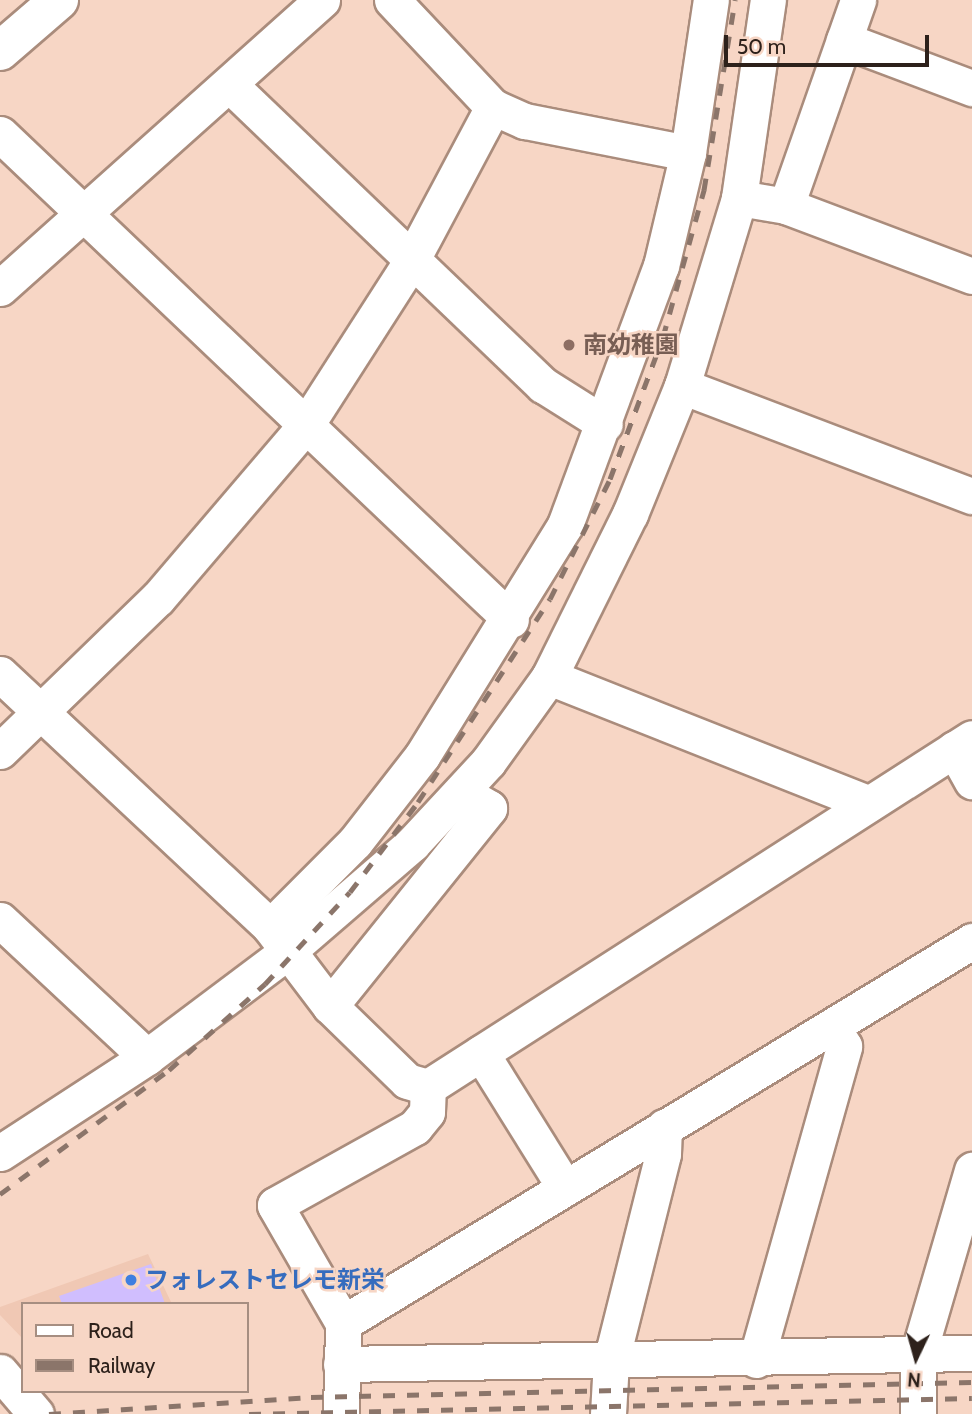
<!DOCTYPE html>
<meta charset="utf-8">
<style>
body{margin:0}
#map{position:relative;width:972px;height:1414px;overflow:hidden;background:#f7d6c5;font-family:Cabin,"Noto Sans JP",sans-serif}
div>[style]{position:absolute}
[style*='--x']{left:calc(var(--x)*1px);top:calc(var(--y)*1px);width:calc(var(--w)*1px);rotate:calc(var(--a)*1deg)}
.built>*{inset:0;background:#f0c8b4}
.building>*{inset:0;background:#d0befe}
.roads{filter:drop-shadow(2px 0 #aa8c7c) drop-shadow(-2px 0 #aa8c7c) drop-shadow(0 2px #aa8c7c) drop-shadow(0 -2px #aa8c7c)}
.minor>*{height:35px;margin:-17.5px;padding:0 17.5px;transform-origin:17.5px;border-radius:17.5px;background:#fff}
.highway>*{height:38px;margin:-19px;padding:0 19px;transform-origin:19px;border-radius:19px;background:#fff}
.rail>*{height:5px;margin-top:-2.5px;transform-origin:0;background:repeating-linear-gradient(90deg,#8b756a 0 12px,transparent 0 24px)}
.dots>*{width:19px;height:19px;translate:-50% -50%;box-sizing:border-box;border:4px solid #f7d6c5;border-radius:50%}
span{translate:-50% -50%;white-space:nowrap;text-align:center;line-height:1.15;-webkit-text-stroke:5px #f7d6c5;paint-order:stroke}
.education-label{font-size:24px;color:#785e54;font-weight:700}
.left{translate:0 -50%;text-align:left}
.shop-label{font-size:24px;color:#366cbe;font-weight:700}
.legend{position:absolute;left:21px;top:1302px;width:228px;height:91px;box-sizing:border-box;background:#f7d6c5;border:2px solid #a68e81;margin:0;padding:9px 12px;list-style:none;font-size:21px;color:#2d211b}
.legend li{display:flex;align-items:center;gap:14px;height:35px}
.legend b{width:35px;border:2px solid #a68e81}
.north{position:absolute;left:881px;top:1323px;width:70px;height:70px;-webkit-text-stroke:5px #f7d6c5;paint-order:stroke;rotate:185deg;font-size:19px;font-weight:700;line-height:28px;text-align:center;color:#2d211b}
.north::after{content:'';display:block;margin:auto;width:24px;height:32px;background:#2d211b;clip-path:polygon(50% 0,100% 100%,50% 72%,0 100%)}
.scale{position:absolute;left:724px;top:35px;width:205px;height:32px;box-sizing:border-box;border:4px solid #2d211b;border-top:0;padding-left:9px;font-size:21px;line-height:24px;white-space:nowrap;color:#2d211b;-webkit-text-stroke:5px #f7d6c5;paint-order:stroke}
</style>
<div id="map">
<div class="built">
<div style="clip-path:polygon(148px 1254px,172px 1304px,23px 1304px,23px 1339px,0 1315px,0 1307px)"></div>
</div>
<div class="building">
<div style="clip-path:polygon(151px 1264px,165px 1304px,62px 1304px,59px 1296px)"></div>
</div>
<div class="roads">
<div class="minor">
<div style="--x:392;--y:0;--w:147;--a:46.7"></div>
<div style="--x:493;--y:107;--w:35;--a:24"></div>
<div style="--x:525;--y:121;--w:166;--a:11.1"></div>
<div style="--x:844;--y:40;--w:137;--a:20.6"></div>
<div style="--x:230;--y:85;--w:434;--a:43.8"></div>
<div style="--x:543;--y:385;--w:73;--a:32.2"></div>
<div style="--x:0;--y:134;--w:705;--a:43.56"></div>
<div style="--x:739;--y:198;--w:48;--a:9.7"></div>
<div style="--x:786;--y:206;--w:199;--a:20.6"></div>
<div style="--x:786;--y:206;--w:218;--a:-70.7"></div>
<div style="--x:0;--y:288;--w:432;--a:-41.8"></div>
<div style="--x:682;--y:386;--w:310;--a:20.8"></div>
<div style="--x:0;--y:674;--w:370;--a:43.1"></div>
<div style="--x:270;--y:927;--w:99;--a:52.8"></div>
<div style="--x:330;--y:1006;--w:107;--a:44.2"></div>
<div style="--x:407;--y:1081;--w:22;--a:16"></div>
<div style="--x:428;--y:1087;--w:646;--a:-32.68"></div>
<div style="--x:549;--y:677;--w:344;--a:21.6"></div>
<div style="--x:954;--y:749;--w:37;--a:61"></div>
<div style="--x:0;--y:751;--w:220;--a:-44.1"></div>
<div style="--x:158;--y:598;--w:228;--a:-49.5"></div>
<div style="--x:306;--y:425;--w:193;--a:-57.3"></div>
<div style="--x:410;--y:263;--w:177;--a:-62"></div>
<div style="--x:0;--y:920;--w:201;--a:43"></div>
<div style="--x:270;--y:927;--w:120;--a:-45"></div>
<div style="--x:355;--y:842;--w:109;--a:-52.1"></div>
<div style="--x:422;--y:756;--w:272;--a:-58.2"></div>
<div style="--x:565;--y:525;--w:276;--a:-69.7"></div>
<div style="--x:661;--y:266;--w:116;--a:-76.6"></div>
<div style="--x:688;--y:153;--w:155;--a:-81.5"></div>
<div style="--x:330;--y:1006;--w:254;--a:-51.2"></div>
<div style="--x:489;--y:808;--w:32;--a:-150"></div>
<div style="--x:481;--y:1053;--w:159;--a:58.1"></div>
<div style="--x:0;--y:1153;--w:176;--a:-33.1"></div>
<div style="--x:147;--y:1057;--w:176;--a:-36.9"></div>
<div style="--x:288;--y:951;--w:164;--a:-40.8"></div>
<div style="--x:412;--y:844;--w:112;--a:-47.2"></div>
<div style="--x:488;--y:762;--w:105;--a:-54.3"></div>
<div style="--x:549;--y:677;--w:182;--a:-63.6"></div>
<div style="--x:630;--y:514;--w:138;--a:-67.9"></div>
<div style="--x:682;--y:386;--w:196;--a:-73.1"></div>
<div style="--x:739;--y:198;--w:200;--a:-81.7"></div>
<div style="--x:343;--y:1323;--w:136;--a:-120"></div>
<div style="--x:275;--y:1205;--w:160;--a:-29.1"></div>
<div style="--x:415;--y:1127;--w:19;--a:-51"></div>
<div style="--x:427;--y:1112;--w:25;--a:-88"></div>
<div style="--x:756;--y:1360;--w:326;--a:-74.3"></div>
<div style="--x:844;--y:1046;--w:23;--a:-121"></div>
<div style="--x:341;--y:1364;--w:631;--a:-1"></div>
<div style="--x:0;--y:1372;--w:55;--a:49.4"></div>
<div style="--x:341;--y:1414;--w:91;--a:-88.7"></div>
<div style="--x:343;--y:1323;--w:736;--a:-31.27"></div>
<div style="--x:608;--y:1414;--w:53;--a:-86.8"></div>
<div style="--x:611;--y:1361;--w:213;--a:-75.9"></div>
<div style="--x:663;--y:1154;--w:27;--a:-88"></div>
<div style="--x:918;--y:1414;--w:59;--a:-90"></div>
<div style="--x:918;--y:1355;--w:193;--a:-73.7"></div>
</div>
<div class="highway">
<div style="--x:0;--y:51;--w:78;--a:-40.8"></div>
</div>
</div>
<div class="rail">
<div style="--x:0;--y:1194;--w:210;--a:-36.3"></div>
<div style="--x:169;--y:1070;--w:129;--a:-41.9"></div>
<div style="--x:265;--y:984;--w:125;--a:-47.3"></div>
<div style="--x:350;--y:892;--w:113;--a:-52.9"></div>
<div style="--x:418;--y:802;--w:242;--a:-57"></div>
<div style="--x:550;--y:599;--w:134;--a:-63.4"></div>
<div style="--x:610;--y:479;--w:152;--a:-69.5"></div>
<div style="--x:663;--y:337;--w:153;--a:-74.4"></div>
<div style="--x:704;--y:190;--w:193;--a:-80.7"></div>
<div style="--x:49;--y:1414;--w:263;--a:-3.7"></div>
<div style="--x:311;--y:1397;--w:661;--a:-1.3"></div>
<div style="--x:249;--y:1414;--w:723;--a:-1.27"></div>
</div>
<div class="dots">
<div style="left:569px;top:345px;background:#8d6e63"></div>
<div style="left:131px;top:1280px;background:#3f7fe0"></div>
</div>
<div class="education-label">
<span class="left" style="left:583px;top:345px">南幼稚園</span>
</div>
<div class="shop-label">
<span class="left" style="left:145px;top:1280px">フォレストセレモ新栄</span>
</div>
<ul class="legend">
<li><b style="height:9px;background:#fff"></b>Road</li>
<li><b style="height:9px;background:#8b756a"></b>Railway</li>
</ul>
<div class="north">N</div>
<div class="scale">50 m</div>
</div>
